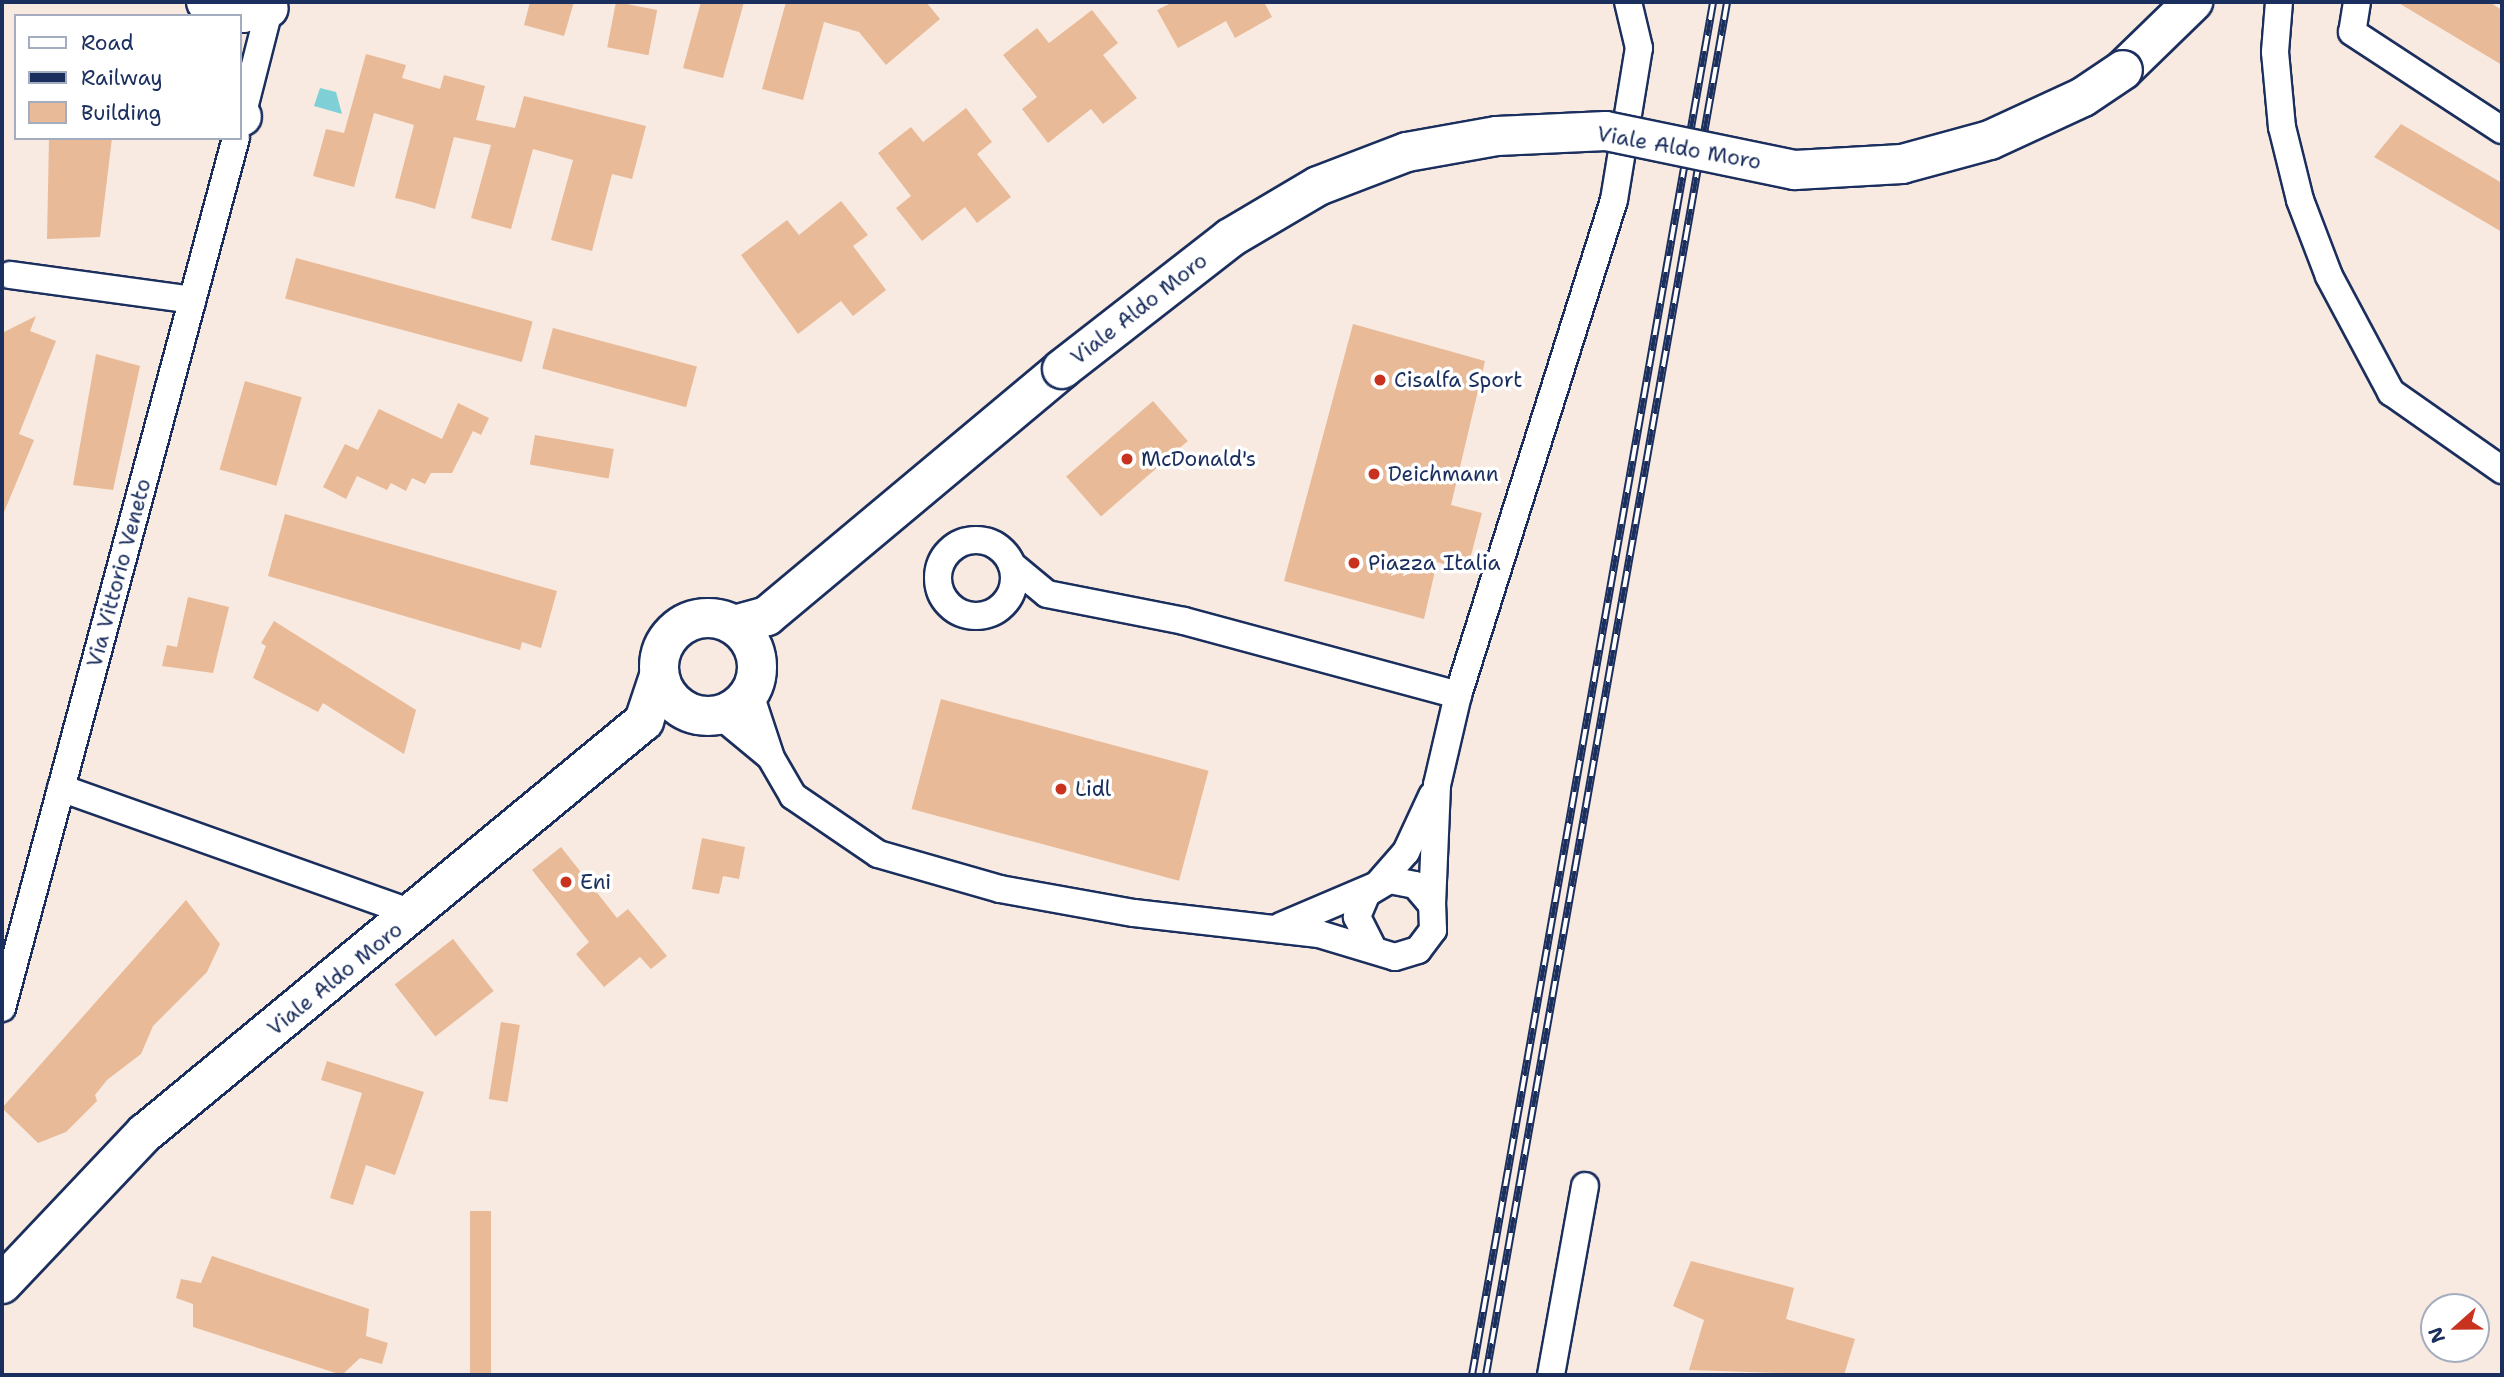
<!DOCTYPE html>
<style>
body{margin:0}
#map{position:relative;width:2504px;height:1377px;overflow:hidden;background:#f8eae0;font-family:"Shantell Sans",sans-serif}
div>[style]{position:absolute}
[style*='--x']{left:calc(var(--x)*1px);top:calc(var(--y)*1px);width:calc(var(--w)*1px);rotate:calc(var(--a)*1deg)}
.water>*{inset:0;background:#7ed0d6}
.building>*{inset:0;background:#e8ba98;transform-origin:0 0}
.roads{filter:drop-shadow(2px 0 #1b2f5e) drop-shadow(-2px 0 #1b2f5e) drop-shadow(0 2px #1b2f5e) drop-shadow(0 -2px #1b2f5e)}
.street>*{height:26px;margin:-13px;padding:0 13px;transform-origin:13px;border-radius:13px;background:#fff}
.street>.ring{margin:-13px;padding:0;box-sizing:content-box;background:none;border:26px solid #fff;border-radius:50%}
.secondary>*{height:38px;margin:-19px;padding:0 19px;transform-origin:19px;border-radius:19px;background:#fff}
.secondary>.ring{margin:-19px;padding:0;box-sizing:content-box;background:none;border:38px solid #fff;border-radius:50%}
.rail>*{height:8px;margin-top:-4px;transform-origin:0;background:repeating-linear-gradient(90deg,#fff 0 16px,#1b2f5e 0 32px);box-sizing:border-box;border-block:2px solid #1b2f5e}
.bridges{filter:drop-shadow(2px 0 #1b2f5e) drop-shadow(-2px 0 #1b2f5e) drop-shadow(0 2px #1b2f5e) drop-shadow(0 -2px #1b2f5e)}
.secondary-bridge>*{height:38px;margin:-19px;padding:0 19px;transform-origin:19px;border-radius:19px;background:#fff}
.dots>*{width:19px;height:19px;translate:-50% -50%;box-sizing:border-box;border:4px solid #fff;border-radius:50%}
span{translate:-50% -50%;white-space:nowrap;text-align:center;line-height:1.15;-webkit-text-stroke:7px #fff;paint-order:stroke}
.street-label{font-size:21px;color:#1b2f5e}
.poi-label{font-size:21px;color:#1b2f5e}
.left{translate:0 -50%;text-align:left}
.frame{position:absolute;inset:0;border:4px solid #1b2f5e;pointer-events:none}
.legend{position:absolute;left:14px;top:14px;width:228px;height:126px;box-sizing:border-box;background:#fff;border:2px solid #a4acbf;margin:0;padding:9px 12px;list-style:none;font-size:21px;color:#1b2f5e}
.legend li{display:flex;align-items:center;gap:14px;height:35px}
.legend b{width:35px;border:2px solid #a4acbf}
.north{position:absolute;left:2420px;top:1293px;width:70px;height:70px;box-sizing:border-box;background:#fff;border:2px solid #a4acbf;border-radius:50%;rotate:249deg;font-size:19px;font-weight:700;line-height:28px;text-align:center;color:#1b2f5e}
.north::after{content:'';display:block;margin:auto;width:24px;height:32px;background:#c8321e;clip-path:polygon(50% 0,100% 100%,50% 72%,0 100%)}
</style>
<div id="map">
<div class="water">
<div style="clip-path:polygon(320px 88px,336px 92px,342px 114px,314px 106px)"></div>
</div>
<div class="building">
<div style="clip-path:polygon(530px 2px,574px 2px,564px 36px,524px 25px)"></div>
<div style="left:616px;top:2px;width:42px;height:46px;rotate:11deg"></div>
<div style="clip-path:polygon(701px 2px,744px 2px,723px 78px,683px 68px)"></div>
<div style="clip-path:polygon(786px 2px,926px 2px,940px 19px,886px 65px,859px 32px,824px 22px,803px 100px,762px 89px)"></div>
<div style="clip-path:polygon(1173px 2px,1264px 2px,1272px 17px,1235px 38px,1226px 21px,1178px 48px,1157px 10px)"></div>
<div style="clip-path:polygon(2397px 2px,2489px 2px,2502px 10px,2502px 65px)"></div>
<div style="clip-path:polygon(1092px 10px,1118px 43px,1103px 55px,1137px 98px,1103px 124px,1091px 109px,1048px 143px,1022px 109px,1037px 97px,1003px 55px,1037px 28px,1049px 43px)"></div>
<div style="clip-path:polygon(366px 54px,406px 65px,402px 78px,440px 89px,444px 75px,485px 86px,476px 120px,515px 128px,524px 96px,646px 126px,632px 179px,612px 174px,592px 251px,551px 240px,573px 160px,533px 149px,511px 229px,471px 218px,491px 145px,454px 137px,435px 209px,412px 202px,395px 198px,414px 125px,374px 113px,354px 187px,313px 176px,326px 129px,344px 133px)"></div>
<div style="clip-path:polygon(966px 108px,992px 142px,977px 154px,1011px 197px,977px 223px,965px 207px,922px 241px,896px 208px,911px 196px,878px 153px,911px 127px,923px 142px)"></div>
<div style="clip-path:polygon(2401px 124px,2502px 183px,2502px 232px,2374px 157px)"></div>
<div style="clip-path:polygon(49px 138px,112px 138px,100px 237px,47px 239px)"></div>
<div style="clip-path:polygon(841px 201px,868px 235px,853px 246px,886px 290px,853px 316px,841px 301px,798px 334px,741px 255px,787px 220px,799px 235px)"></div>
<div style="left:296px;top:258px;width:245px;height:42px;rotate:15deg"></div>
<div style="clip-path:polygon(36px 316px,30px 331px,56px 341px,19px 434px,34px 440px,2px 517px,2px 333px)"></div>
<div style="clip-path:polygon(1353px 324px,1485px 361px,1451px 505px,1482px 513px,1467px 571px,1437px 562px,1424px 619px,1284px 581px)"></div>
<div style="left:553px;top:328px;width:149px;height:42px;rotate:15deg"></div>
<div style="clip-path:polygon(96px 354px,140px 366px,113px 490px,73px 485px)"></div>
<div style="left:245px;top:381px;width:59px;height:92px;rotate:16deg"></div>
<div style="left:1153px;top:401px;width:53px;height:115px;rotate:49deg"></div>
<div style="clip-path:polygon(458px 403px,489px 418px,481px 435px,473px 431px,452px 473px,431px 473px,425px 484px,412px 478px,406px 491px,391px 483px,387px 490px,357px 476px,346px 499px,323px 487px,345px 444px,358px 450px,379px 409px,442px 439px)"></div>
<div style="left:535px;top:435px;width:80px;height:30px;rotate:10deg"></div>
<div style="clip-path:polygon(285px 514px,557px 591px,541px 648px,522px 642px,520px 650px,268px 576px)"></div>
<div style="clip-path:polygon(188px 597px,229px 607px,213px 673px,162px 666px,167px 645px,177px 647px)"></div>
<div style="clip-path:polygon(274px 621px,416px 710px,404px 754px,323px 703px,318px 712px,253px 678px,266px 646px,261px 643px)"></div>
<div style="left:941px;top:699px;width:277px;height:114px;rotate:15deg"></div>
<div style="clip-path:polygon(702px 838px,745px 847px,739px 879px,723px 876px,719px 894px,692px 889px)"></div>
<div style="clip-path:polygon(561px 847px,617px 918px,628px 909px,667px 956px,651px 969px,640px 957px,604px 987px,576px 954px,589px 942px,532px 870px)"></div>
<div style="clip-path:polygon(186px 900px,220px 944px,207px 972px,153px 1026px,141px 1054px,107px 1080px,95px 1095px,97px 1101px,66px 1132px,38px 1143px,2px 1108px)"></div>
<div style="left:453px;top:939px;width:66px;height:74px;rotate:52deg"></div>
<div style="left:501px;top:1022px;width:19px;height:78px;rotate:9deg"></div>
<div style="clip-path:polygon(327px 1061px,424px 1092px,395px 1175px,366px 1165px,353px 1205px,330px 1198px,362px 1093px,321px 1080px)"></div>
<div style="left:470px;top:1211px;width:21px;height:164px"></div>
<div style="clip-path:polygon(212px 1256px,369px 1309px,366px 1336px,388px 1343px,382px 1364px,360px 1358px,342px 1375px,193px 1327px,193px 1304px,176px 1298px,181px 1279px,201px 1283px)"></div>
<div style="clip-path:polygon(1691px 1261px,1794px 1288px,1786px 1319px,1855px 1339px,1844px 1375px,1689px 1370px,1704px 1320px,1673px 1306px)"></div>
</div>
<div class="roads">
<div class="street">
<div style="--x:2279;--y:2;--w:50;--a:94.6"></div>
<div style="--x:2275;--y:52;--w:75;--a:84.7"></div>
<div style="--x:2282;--y:127;--w:75;--a:76.1"></div>
<div style="--x:2300;--y:200;--w:81;--a:69.1"></div>
<div style="--x:2329;--y:276;--w:132;--a:61.9"></div>
<div style="--x:2391;--y:392;--w:136;--a:35.1"></div>
<div style="--x:2357;--y:2;--w:30;--a:99"></div>
<div style="--x:2352;--y:32;--w:179;--a:33.2"></div>
<div style="--x:240;--y:124;--w:126;--a:-75.7"></div>
<div style="--x:10;--y:275;--w:184;--a:7.8"></div>
<div class="ring" style="left:938px;top:540px;width:50px;height:50px"></div>
<div style="--x:1012;--y:565;--w:45;--a:39.6"></div>
<div style="--x:1047;--y:594;--w:140;--a:11.1"></div>
<div style="--x:1184;--y:621;--w:284;--a:15.1"></div>
<div style="--x:750;--y:694;--w:67;--a:71.8"></div>
<div style="--x:771;--y:758;--w:44;--a:59.9"></div>
<div style="--x:793;--y:796;--w:103;--a:34.3"></div>
<div style="--x:878;--y:854;--w:127;--a:16"></div>
<div style="--x:1000;--y:889;--w:136;--a:10.2"></div>
<div style="--x:1134;--y:913;--w:186;--a:6.5"></div>
<div style="--x:1319;--y:934;--w:79;--a:16.8"></div>
<div style="--x:1395;--y:957;--w:24;--a:-17"></div>
<div style="--x:1418;--y:950;--w:25;--a:-53"></div>
<div style="--x:1433;--y:930;--w:25;--a:-92"></div>
<div style="--x:1432;--y:905;--w:26;--a:-130"></div>
<div style="--x:1415;--y:885;--w:26;--a:-169"></div>
<div style="--x:1389;--y:880;--w:26;--a:149"></div>
<div style="--x:1367;--y:893;--w:26;--a:113"></div>
<div style="--x:1357;--y:917;--w:36;--a:63"></div>
<div style="--x:707;--y:717;--w:20;--a:11"></div>
<div style="--x:727;--y:721;--w:53;--a:39.7"></div>
<div style="--x:61;--y:788;--w:376;--a:19.6"></div>
<div style="--x:1432;--y:905;--w:120;--a:-87.6"></div>
<div style="--x:1437;--y:785;--w:92;--a:-76.9"></div>
<div style="--x:1458;--y:695;--w:519;--a:-72.51"></div>
<div style="--x:1614;--y:200;--w:154;--a:-80.7"></div>
<div style="--x:1639;--y:48;--w:47;--a:-103.4"></div>
<div style="--x:1281;--y:926;--w:104;--a:-23.1"></div>
<div style="--x:1377;--y:885;--w:44;--a:-48.7"></div>
<div style="--x:1406;--y:852;--w:62;--a:-65.1"></div>
<div style="--x:2;--y:1008;--w:901;--a:-74.95"></div>
<div style="--x:1551;--y:1375;--w:192;--a:-79.8"></div>
</div>
<div class="secondary">
<div style="--x:206;--y:2;--w:38;--a:17"></div>
<div style="--x:242;--y:13;--w:27;--a:-10"></div>
<div style="--x:2123;--y:70;--w:98;--a:-44.2"></div>
<div style="--x:240;--y:113;--w:4;--a:63"></div>
<div class="ring" style="left:659px;top:618px;width:60px;height:60px"></div>
<div style="--x:734;--y:625;--w:34;--a:-15"></div>
<div style="--x:767;--y:616;--w:385;--a:-39.9"></div>
<div style="--x:2;--y:1284;--w:208;--a:-46.6"></div>
<div style="--x:145;--y:1133;--w:647;--a:-39.54"></div>
<div style="--x:644;--y:721;--w:47;--a:-71.6"></div>
</div>
</div>
<div class="rail">
<div style="--x:1472;--y:1375;--w:1394;--a:-80.04"></div>
<div style="--x:1486;--y:1375;--w:1394;--a:-80.04"></div>
</div>
<div class="bridges">
<div class="secondary-bridge">
<div style="--x:1062;--y:369;--w:213;--a:-37.9"></div>
<div style="--x:1230;--y:238;--w:102;--a:-30.6"></div>
<div style="--x:1318;--y:186;--w:95;--a:-20.9"></div>
<div style="--x:1407;--y:152;--w:91;--a:-10.1"></div>
<div style="--x:1497;--y:136;--w:109;--a:-2.6"></div>
<div style="--x:1606;--y:131;--w:193;--a:11.7"></div>
<div style="--x:1795;--y:170;--w:107;--a:-3.2"></div>
<div style="--x:1902;--y:164;--w:91;--a:-15.3"></div>
<div style="--x:1990;--y:140;--w:102;--a:-24.8"></div>
<div style="--x:2083;--y:97;--w:48;--a:-34"></div>
</div>
</div>
<div class="dots">
<div style="left:1380px;top:380px;background:#c8321e"></div>
<div style="left:1127px;top:459px;background:#c8321e"></div>
<div style="left:1374px;top:474px;background:#c8321e"></div>
<div style="left:1354px;top:563px;background:#c8321e"></div>
<div style="left:1061px;top:789px;background:#c8321e"></div>
<div style="left:566px;top:882px;background:#c8321e"></div>
</div>
<div class="street-label">
<span style="left:1679px;top:148px;rotate:10deg">Viale Aldo Moro</span>
<span style="left:1139px;top:309px;rotate:-38deg">Viale Aldo Moro</span>
<span style="left:119px;top:573px;rotate:-75deg">Via Vittorio Veneto</span>
<span style="left:335px;top:979px;rotate:-39deg">Viale Aldo Moro</span>
</div>
<div class="poi-label">
<span class="left" style="left:1394px;top:380px">Cisalfa Sport</span>
<span class="left" style="left:1141px;top:459px">McDonald's</span>
<span class="left" style="left:1388px;top:474px">Deichmann</span>
<span class="left" style="left:1368px;top:563px">Piazza Italia</span>
<span class="left" style="left:1075px;top:789px">Lidl</span>
<span class="left" style="left:580px;top:882px">Eni</span>
</div>
<div class="frame"></div>
<ul class="legend">
<li><b style="height:9px;background:#fff"></b>Road</li>
<li><b style="height:9px;background:#1b2f5e"></b>Railway</li>
<li><b style="height:19px;background:#e8ba98"></b>Building</li>
</ul>
<div class="north">N</div>
</div>
